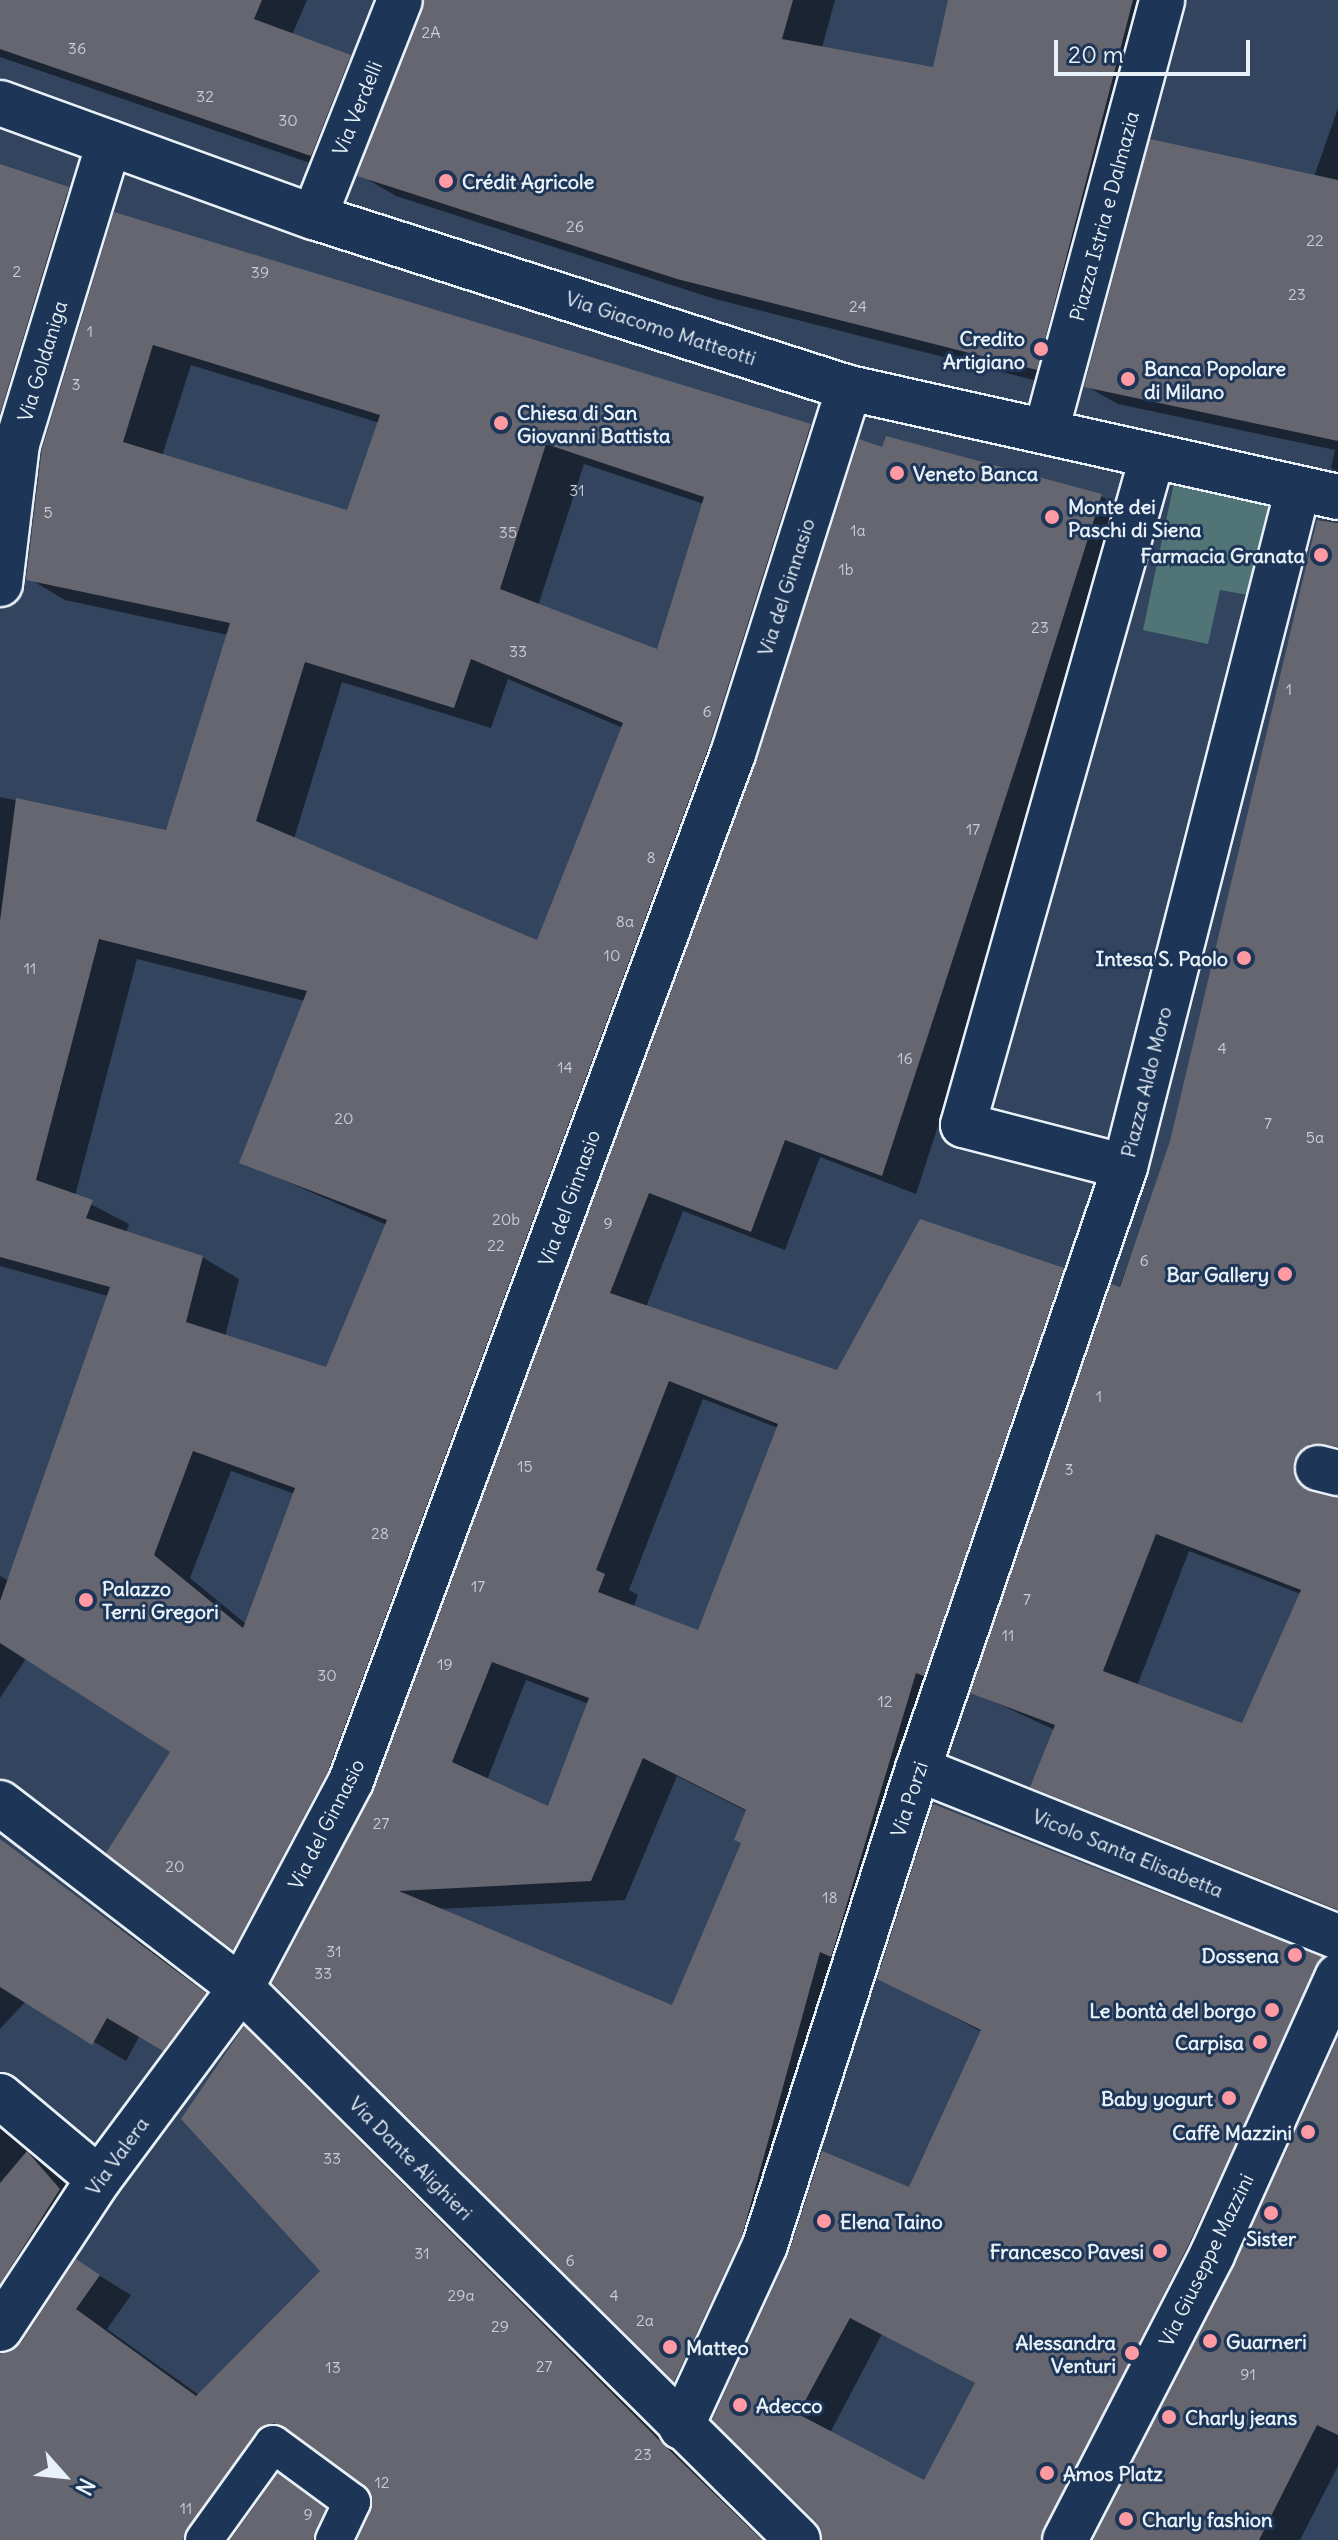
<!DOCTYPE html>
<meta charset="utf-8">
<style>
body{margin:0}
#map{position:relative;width:1338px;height:2540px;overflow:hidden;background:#33445e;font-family:Delius,sans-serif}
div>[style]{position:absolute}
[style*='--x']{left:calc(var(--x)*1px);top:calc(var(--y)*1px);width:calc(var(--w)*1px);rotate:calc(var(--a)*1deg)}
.green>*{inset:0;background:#517576}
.shadow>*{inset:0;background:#0007}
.building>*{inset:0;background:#666670}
.roads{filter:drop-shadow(2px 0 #e8f1f8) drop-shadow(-2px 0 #e8f1f8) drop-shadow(0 2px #e8f1f8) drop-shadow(0 -2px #e8f1f8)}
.lane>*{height:36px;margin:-18px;padding:0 18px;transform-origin:18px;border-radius:18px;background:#1d3557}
.street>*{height:44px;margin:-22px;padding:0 22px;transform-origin:22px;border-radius:22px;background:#1d3557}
.dots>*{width:22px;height:22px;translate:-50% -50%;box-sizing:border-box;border:4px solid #1d3557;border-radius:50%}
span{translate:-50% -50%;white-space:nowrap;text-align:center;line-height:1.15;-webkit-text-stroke:6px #1d3557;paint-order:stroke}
.number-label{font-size:16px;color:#c8ced6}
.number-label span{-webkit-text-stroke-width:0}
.street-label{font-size:20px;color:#e8f1f8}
.poi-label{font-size:20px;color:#e8f1f8;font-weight:700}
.left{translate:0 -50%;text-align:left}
.right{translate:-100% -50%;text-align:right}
.north{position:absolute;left:24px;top:2436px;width:80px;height:80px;-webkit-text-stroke:6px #1d3557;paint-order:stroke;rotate:117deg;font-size:22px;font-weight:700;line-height:32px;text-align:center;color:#e8f1f8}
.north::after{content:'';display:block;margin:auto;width:28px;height:36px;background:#e8f1f8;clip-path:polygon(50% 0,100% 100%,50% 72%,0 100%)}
.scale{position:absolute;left:1054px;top:40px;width:196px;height:36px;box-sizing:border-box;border:4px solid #e8f1f8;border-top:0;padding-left:10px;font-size:24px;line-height:28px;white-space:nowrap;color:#e8f1f8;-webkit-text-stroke:6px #1d3557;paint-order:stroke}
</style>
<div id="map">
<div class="green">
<div style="clip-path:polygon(1174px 483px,1274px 504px,1255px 596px,1220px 590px,1208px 644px,1143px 630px)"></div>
</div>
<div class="shadow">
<div style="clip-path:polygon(0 0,307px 0,292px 35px,387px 78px,348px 176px,0 57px)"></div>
<div style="clip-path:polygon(424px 0,835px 0,822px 48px,935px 69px,950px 0,1178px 0,1073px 390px,715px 299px,396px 196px,360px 175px)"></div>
<div style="clip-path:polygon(1338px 108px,1338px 472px,1331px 468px,1335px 450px,1118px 404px,1086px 386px,1314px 177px)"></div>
<div style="clip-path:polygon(0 166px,104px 209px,28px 458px,8px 608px,0 605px)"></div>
<div style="clip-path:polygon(evenodd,115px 215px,810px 426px,848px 448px,271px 1970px,108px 1852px,172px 1751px,27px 1657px,0 1698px,0 1576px,9px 1581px,108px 1296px,0 1266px,0 797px,167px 832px,228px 635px,65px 600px,28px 578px,115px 215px,191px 365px,380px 423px,348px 513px,162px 456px,191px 365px,115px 215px,584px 464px,704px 504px,659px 652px,538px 606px,584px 464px,115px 215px,508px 679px,623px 728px,538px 942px,294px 839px,342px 682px,491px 728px,508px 679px,115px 215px,137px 959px,305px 1001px,241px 1162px,387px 1225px,327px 1370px,225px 1337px,239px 1279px,202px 1257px,126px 1233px,129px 1224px,75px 1196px,137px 959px,115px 215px,231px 1471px,295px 1494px,246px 1624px,190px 1578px,231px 1471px)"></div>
<div style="clip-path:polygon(evenodd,887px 438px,1101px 496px,1135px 516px,916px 1194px,820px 1157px,785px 1250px,683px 1211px,646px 1307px,838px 1372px,1063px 1270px,1097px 1289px,709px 2400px,675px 2380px,274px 1983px,376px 1791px,887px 438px,703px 1399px,778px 1428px,699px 1633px,633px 1608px,638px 1595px,629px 1590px,703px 1399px,887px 438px,526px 1680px,589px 1704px,550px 1809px,487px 1780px,526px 1680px,887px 438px,677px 1776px,748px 1812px,743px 1843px,673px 2007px,437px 1909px,625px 1900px,677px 1776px)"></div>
<div style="clip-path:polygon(evenodd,1319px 520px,1338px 522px,1338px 1467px,1326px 1496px,1338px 1498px,1338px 1914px,1032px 1786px,1055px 1730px,973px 1692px,1172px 1141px,1319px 520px,1189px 1551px,1301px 1594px,1243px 1725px,1137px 1686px,1189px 1551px)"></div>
<div style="clip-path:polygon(evenodd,934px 1806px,1338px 1969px,1078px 2540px,822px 2540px,818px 2522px,714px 2419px,910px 2189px,982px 2032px,879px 1978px,934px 1806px,882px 2334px,977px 2384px,925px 2483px,830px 2433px,882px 2334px)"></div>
<div style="clip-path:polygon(0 1841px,237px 2013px,196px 2068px,140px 2035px,126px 2061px,26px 2001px,0 2029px)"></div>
<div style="clip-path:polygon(244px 2029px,276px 2047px,774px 2540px,358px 2540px,373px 2511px,373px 2492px,304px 2442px,288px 2450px,239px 2522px,278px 2476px,357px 2529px,353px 2540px,0 2540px,0 2451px,18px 2347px,77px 2262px,131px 2295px,107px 2329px,199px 2395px,322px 2271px)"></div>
<div style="clip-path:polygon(1338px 2042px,1338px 2466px,1300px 2540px,1095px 2540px,1236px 2267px)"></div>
<div style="clip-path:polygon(0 2110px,15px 2135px,92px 2209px,0 2340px)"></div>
</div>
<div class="building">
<div style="clip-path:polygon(0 0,262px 0,254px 19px,351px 55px,311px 156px,0 49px)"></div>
<div style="clip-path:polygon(424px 0,793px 0,782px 39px,933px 67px,948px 0,1133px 0,1037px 370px,677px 279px,357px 176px)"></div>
<div style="clip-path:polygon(1150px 139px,1338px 180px,1338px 441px,1084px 387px)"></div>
<div style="clip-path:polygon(0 164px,69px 187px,0 414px)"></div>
<div style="clip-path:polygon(evenodd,114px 212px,811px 424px,709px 746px,328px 1771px,233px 1950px,106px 1853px,170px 1752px,0 1643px,0 1601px,110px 1287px,0 1257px,0 921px,16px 798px,166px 830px,230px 623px,26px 580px,42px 449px,114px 212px,153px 345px,380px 415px,347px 510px,123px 442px,153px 345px,114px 212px,546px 444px,704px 497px,657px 649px,500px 589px,546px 444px,114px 212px,471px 659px,623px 723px,537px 940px,256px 821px,305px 662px,454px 708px,471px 659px,114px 212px,99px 939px,307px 991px,239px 1163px,387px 1220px,326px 1367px,186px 1322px,203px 1256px,86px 1218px,93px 1200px,36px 1180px,99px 939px,114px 212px,193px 1451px,295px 1488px,243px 1628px,154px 1555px,193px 1451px)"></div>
<div style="clip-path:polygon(evenodd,886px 436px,1102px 494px,1027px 732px,882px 1176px,785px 1140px,751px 1232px,649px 1193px,610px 1293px,837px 1370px,920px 1219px,1064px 1268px,924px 1676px,916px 1673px,831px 1957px,820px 1952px,742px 2236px,674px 2382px,272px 1983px,374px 1790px,756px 763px,859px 439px,882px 447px,886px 436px,669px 1381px,778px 1424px,698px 1630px,598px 1592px,605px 1574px,596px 1570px,669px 1381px,886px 436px,492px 1662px,589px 1698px,548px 1806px,452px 1762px,492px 1662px,886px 436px,643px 1758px,746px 1810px,734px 1840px,741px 1843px,672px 2005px,399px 1891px,591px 1881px,643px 1758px)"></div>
<div style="clip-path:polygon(evenodd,1317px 520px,1338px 523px,1338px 1447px,1310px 1444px,1294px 1463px,1301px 1486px,1338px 1497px,1338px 1910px,1030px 1787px,1055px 1725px,970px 1693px,1111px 1284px,1120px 1287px,1170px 1141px,1317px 520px,1156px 1534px,1301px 1590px,1242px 1723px,1103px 1671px,1156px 1534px)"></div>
<div style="clip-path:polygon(evenodd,933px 1804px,1322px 1957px,1189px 2244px,1040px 2540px,822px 2540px,816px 2522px,712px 2420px,788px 2255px,822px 2151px,909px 2187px,981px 2030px,877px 1979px,933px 1804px,850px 2318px,975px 2383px,924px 2480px,798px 2414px,850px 2318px)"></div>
<div style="clip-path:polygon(0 1839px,206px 1993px,163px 2051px,107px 2018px,92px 2045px,0 1987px)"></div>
<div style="clip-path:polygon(244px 2026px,661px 2442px,762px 2540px,357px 2540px,371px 2510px,370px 2492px,274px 2423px,256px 2432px,183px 2540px,0 2540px,0 2354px,21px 2343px,76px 2259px,100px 2275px,76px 2309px,196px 2396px,320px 2271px,181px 2119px)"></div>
<div style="clip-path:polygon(1338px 2037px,1338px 2435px,1317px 2425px,1259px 2540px,1093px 2540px,1234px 2266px)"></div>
<div style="clip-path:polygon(27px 2151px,60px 2189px,0 2284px,0 2183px)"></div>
<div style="clip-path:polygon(278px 2473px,326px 2509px,313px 2540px,230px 2540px)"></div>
</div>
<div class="roads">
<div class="lane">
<div style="--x:204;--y:2540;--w:118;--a:-54.3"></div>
<div style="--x:273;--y:2444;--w:98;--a:36.3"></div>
<div style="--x:352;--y:2502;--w:42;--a:115.3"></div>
</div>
<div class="street">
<div style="--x:0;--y:103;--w:334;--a:20"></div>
<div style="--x:314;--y:217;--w:562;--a:17.73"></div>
<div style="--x:849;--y:388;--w:501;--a:12.57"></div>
<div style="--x:314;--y:217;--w:233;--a:-68.4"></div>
<div style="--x:1046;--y:431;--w:446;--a:-74.9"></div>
<div style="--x:1152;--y:458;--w:693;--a:105.82"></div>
<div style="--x:963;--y:1125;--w:167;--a:14.5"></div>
<div style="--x:1125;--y:1167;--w:700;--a:-75.69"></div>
<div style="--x:0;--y:584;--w:141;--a:-83.1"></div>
<div style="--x:17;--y:444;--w:315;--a:-73"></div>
<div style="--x:1318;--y:1468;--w:21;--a:14"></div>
<div style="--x:918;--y:1769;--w:452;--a:21.8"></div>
<div style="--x:0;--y:1803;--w:304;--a:37.5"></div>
<div style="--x:241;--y:1988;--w:784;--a:44.74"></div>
<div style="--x:0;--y:2096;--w:129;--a:40"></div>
<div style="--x:0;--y:2329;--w:180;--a:-56.6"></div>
<div style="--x:99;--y:2179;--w:238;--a:-53.4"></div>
<div style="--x:241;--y:1988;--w:234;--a:-62"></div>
<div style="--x:351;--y:1781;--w:1096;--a:-69.6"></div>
<div style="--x:733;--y:754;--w:384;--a:-72.4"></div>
<div style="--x:681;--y:2427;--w:200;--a:-65.2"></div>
<div style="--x:765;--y:2245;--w:500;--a:-72.2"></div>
<div style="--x:918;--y:1769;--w:637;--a:-71.02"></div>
<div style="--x:1065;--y:2540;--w:321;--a:-62.7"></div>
<div style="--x:1212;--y:2255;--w:306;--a:-65.7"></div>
</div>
</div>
<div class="dots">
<div style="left:446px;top:181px;background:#ff9aa2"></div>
<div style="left:1041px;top:349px;background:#ff9aa2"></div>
<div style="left:1128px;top:379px;background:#ff9aa2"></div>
<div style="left:501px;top:423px;background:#ff9aa2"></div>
<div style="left:897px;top:473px;background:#ff9aa2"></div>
<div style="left:1052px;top:517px;background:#ff9aa2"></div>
<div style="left:1321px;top:555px;background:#ff9aa2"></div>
<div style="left:1244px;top:958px;background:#ff9aa2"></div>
<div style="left:1285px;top:1274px;background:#ff9aa2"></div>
<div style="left:86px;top:1600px;background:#ff9aa2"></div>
<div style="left:1295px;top:1955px;background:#ff9aa2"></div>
<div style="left:1272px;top:2010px;background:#ff9aa2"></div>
<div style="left:1260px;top:2042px;background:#ff9aa2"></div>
<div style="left:1229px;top:2098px;background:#ff9aa2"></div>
<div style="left:1308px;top:2132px;background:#ff9aa2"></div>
<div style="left:1271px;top:2213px;background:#ff9aa2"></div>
<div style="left:824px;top:2221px;background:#ff9aa2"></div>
<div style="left:1160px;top:2251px;background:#ff9aa2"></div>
<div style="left:1210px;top:2341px;background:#ff9aa2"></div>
<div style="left:670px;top:2347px;background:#ff9aa2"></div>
<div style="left:1132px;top:2353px;background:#ff9aa2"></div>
<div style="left:740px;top:2405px;background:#ff9aa2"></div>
<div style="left:1169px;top:2417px;background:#ff9aa2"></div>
<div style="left:1047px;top:2473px;background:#ff9aa2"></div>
<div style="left:1126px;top:2519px;background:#ff9aa2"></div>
</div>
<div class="number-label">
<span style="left:431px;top:32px">2A</span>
<span style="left:77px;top:48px">36</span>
<span style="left:205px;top:96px">32</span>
<span style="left:288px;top:120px">30</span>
<span style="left:575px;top:226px">26</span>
<span style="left:1315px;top:240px">22</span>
<span style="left:17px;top:271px">2</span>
<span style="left:260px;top:272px">39</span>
<span style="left:1297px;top:294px">23</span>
<span style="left:858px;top:306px">24</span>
<span style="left:90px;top:331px">1</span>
<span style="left:76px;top:384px">3</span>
<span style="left:577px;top:490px">31</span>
<span style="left:48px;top:512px">5</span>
<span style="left:858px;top:530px">1a</span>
<span style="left:508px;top:532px">35</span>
<span style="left:846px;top:569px">1b</span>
<span style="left:1040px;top:627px">23</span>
<span style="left:518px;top:651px">33</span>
<span style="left:1289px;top:689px">1</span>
<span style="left:707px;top:711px">6</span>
<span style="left:973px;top:829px">17</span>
<span style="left:651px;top:857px">8</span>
<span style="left:625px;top:921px">8a</span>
<span style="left:612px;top:955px">10</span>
<span style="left:30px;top:968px">11</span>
<span style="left:1222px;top:1048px">4</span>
<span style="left:905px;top:1058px">16</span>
<span style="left:565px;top:1067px">14</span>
<span style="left:344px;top:1118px">20</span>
<span style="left:1268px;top:1123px">7</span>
<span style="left:1315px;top:1137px">5a</span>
<span style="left:506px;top:1219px">20b</span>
<span style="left:608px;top:1223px">9</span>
<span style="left:496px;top:1245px">22</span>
<span style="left:1144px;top:1260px">6</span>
<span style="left:1099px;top:1396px">1</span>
<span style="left:525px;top:1466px">15</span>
<span style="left:1069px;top:1469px">3</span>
<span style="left:380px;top:1533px">28</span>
<span style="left:478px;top:1586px">17</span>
<span style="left:1027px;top:1599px">7</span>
<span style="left:1008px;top:1635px">11</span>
<span style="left:445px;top:1664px">19</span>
<span style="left:327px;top:1675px">30</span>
<span style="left:885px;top:1701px">12</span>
<span style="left:381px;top:1823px">27</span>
<span style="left:175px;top:1866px">20</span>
<span style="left:830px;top:1897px">18</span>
<span style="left:334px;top:1951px">31</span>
<span style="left:323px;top:1973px">33</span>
<span style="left:332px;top:2158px">33</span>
<span style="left:422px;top:2253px">31</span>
<span style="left:570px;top:2260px">6</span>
<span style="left:461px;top:2295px">29a</span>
<span style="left:614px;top:2295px">4</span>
<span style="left:645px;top:2320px">2a</span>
<span style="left:500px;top:2326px">29</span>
<span style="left:544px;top:2366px">27</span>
<span style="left:333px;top:2367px">13</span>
<span style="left:1248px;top:2374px">91</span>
<span style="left:643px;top:2454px">23</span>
<span style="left:382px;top:2482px">12</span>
<span style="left:186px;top:2508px">11</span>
<span style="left:308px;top:2514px">9</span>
</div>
<div class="street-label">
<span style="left:357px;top:108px;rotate:-68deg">Via Verdelli</span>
<span style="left:1104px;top:216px;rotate:-75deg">Piazza Istria e Dalmazia</span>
<span style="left:661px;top:328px;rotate:18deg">Via Giacomo Matteotti</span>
<span style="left:42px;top:361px;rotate:-73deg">Via Goldaniga</span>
<span style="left:786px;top:587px;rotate:-72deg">Via del Ginnasio</span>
<span style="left:1146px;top:1082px;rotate:-76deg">Piazza Aldo Moro</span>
<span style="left:569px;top:1198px;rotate:-70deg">Via del Ginnasio</span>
<span style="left:909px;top:1799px;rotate:-72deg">Via Porzi</span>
<span style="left:326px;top:1824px;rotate:-63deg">Via del Ginnasio</span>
<span style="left:1128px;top:1853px;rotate:22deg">Vicolo Santa Elisabetta</span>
<span style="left:117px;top:2156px;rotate:-54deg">Via Valera</span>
<span style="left:411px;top:2158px;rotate:45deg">Via Dante Alighieri</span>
<span style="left:1206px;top:2260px;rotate:-64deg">Via Giuseppe Mazzini</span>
</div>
<div class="poi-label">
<span class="left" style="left:462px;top:181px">Crédit Agricole</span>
<span class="right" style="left:1025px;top:350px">Credito<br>Artigiano</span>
<span class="left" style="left:1144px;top:380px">Banca Popolare<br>di Milano</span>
<span class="left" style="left:517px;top:424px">Chiesa di San<br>Giovanni Battista</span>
<span class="left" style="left:913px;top:473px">Veneto Banca</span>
<span class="left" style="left:1068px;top:518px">Monte dei<br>Paschi di Siena</span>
<span class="right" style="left:1305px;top:555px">Farmacia Granata</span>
<span class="right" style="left:1228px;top:958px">Intesa S. Paolo</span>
<span class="right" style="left:1269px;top:1274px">Bar Gallery</span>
<span class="left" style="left:102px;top:1600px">Palazzo<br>Terni Gregori</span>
<span class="right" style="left:1279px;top:1955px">Dossena</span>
<span class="right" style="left:1256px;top:2010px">Le bontà del borgo</span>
<span class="right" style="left:1244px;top:2042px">Carpisa</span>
<span class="right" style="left:1213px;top:2098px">Baby yogurt</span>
<span class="right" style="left:1292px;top:2132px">Caffè Mazzini</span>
<span class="left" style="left:840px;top:2221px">Elena Taino</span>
<span style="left:1271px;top:2238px">Sister</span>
<span class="right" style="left:1144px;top:2251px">Francesco Pavesi</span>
<span class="left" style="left:1226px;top:2341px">Guarneri</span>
<span class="right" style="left:1116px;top:2354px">Alessandra<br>Venturi</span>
<span class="left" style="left:686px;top:2347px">Matteo</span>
<span class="left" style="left:756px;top:2405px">Adecco</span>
<span class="left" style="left:1185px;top:2417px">Charly jeans</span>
<span class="left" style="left:1063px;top:2473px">Amos Platz</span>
<span class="left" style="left:1142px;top:2519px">Charly fashion</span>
</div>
<div class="north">N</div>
<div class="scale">20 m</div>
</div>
